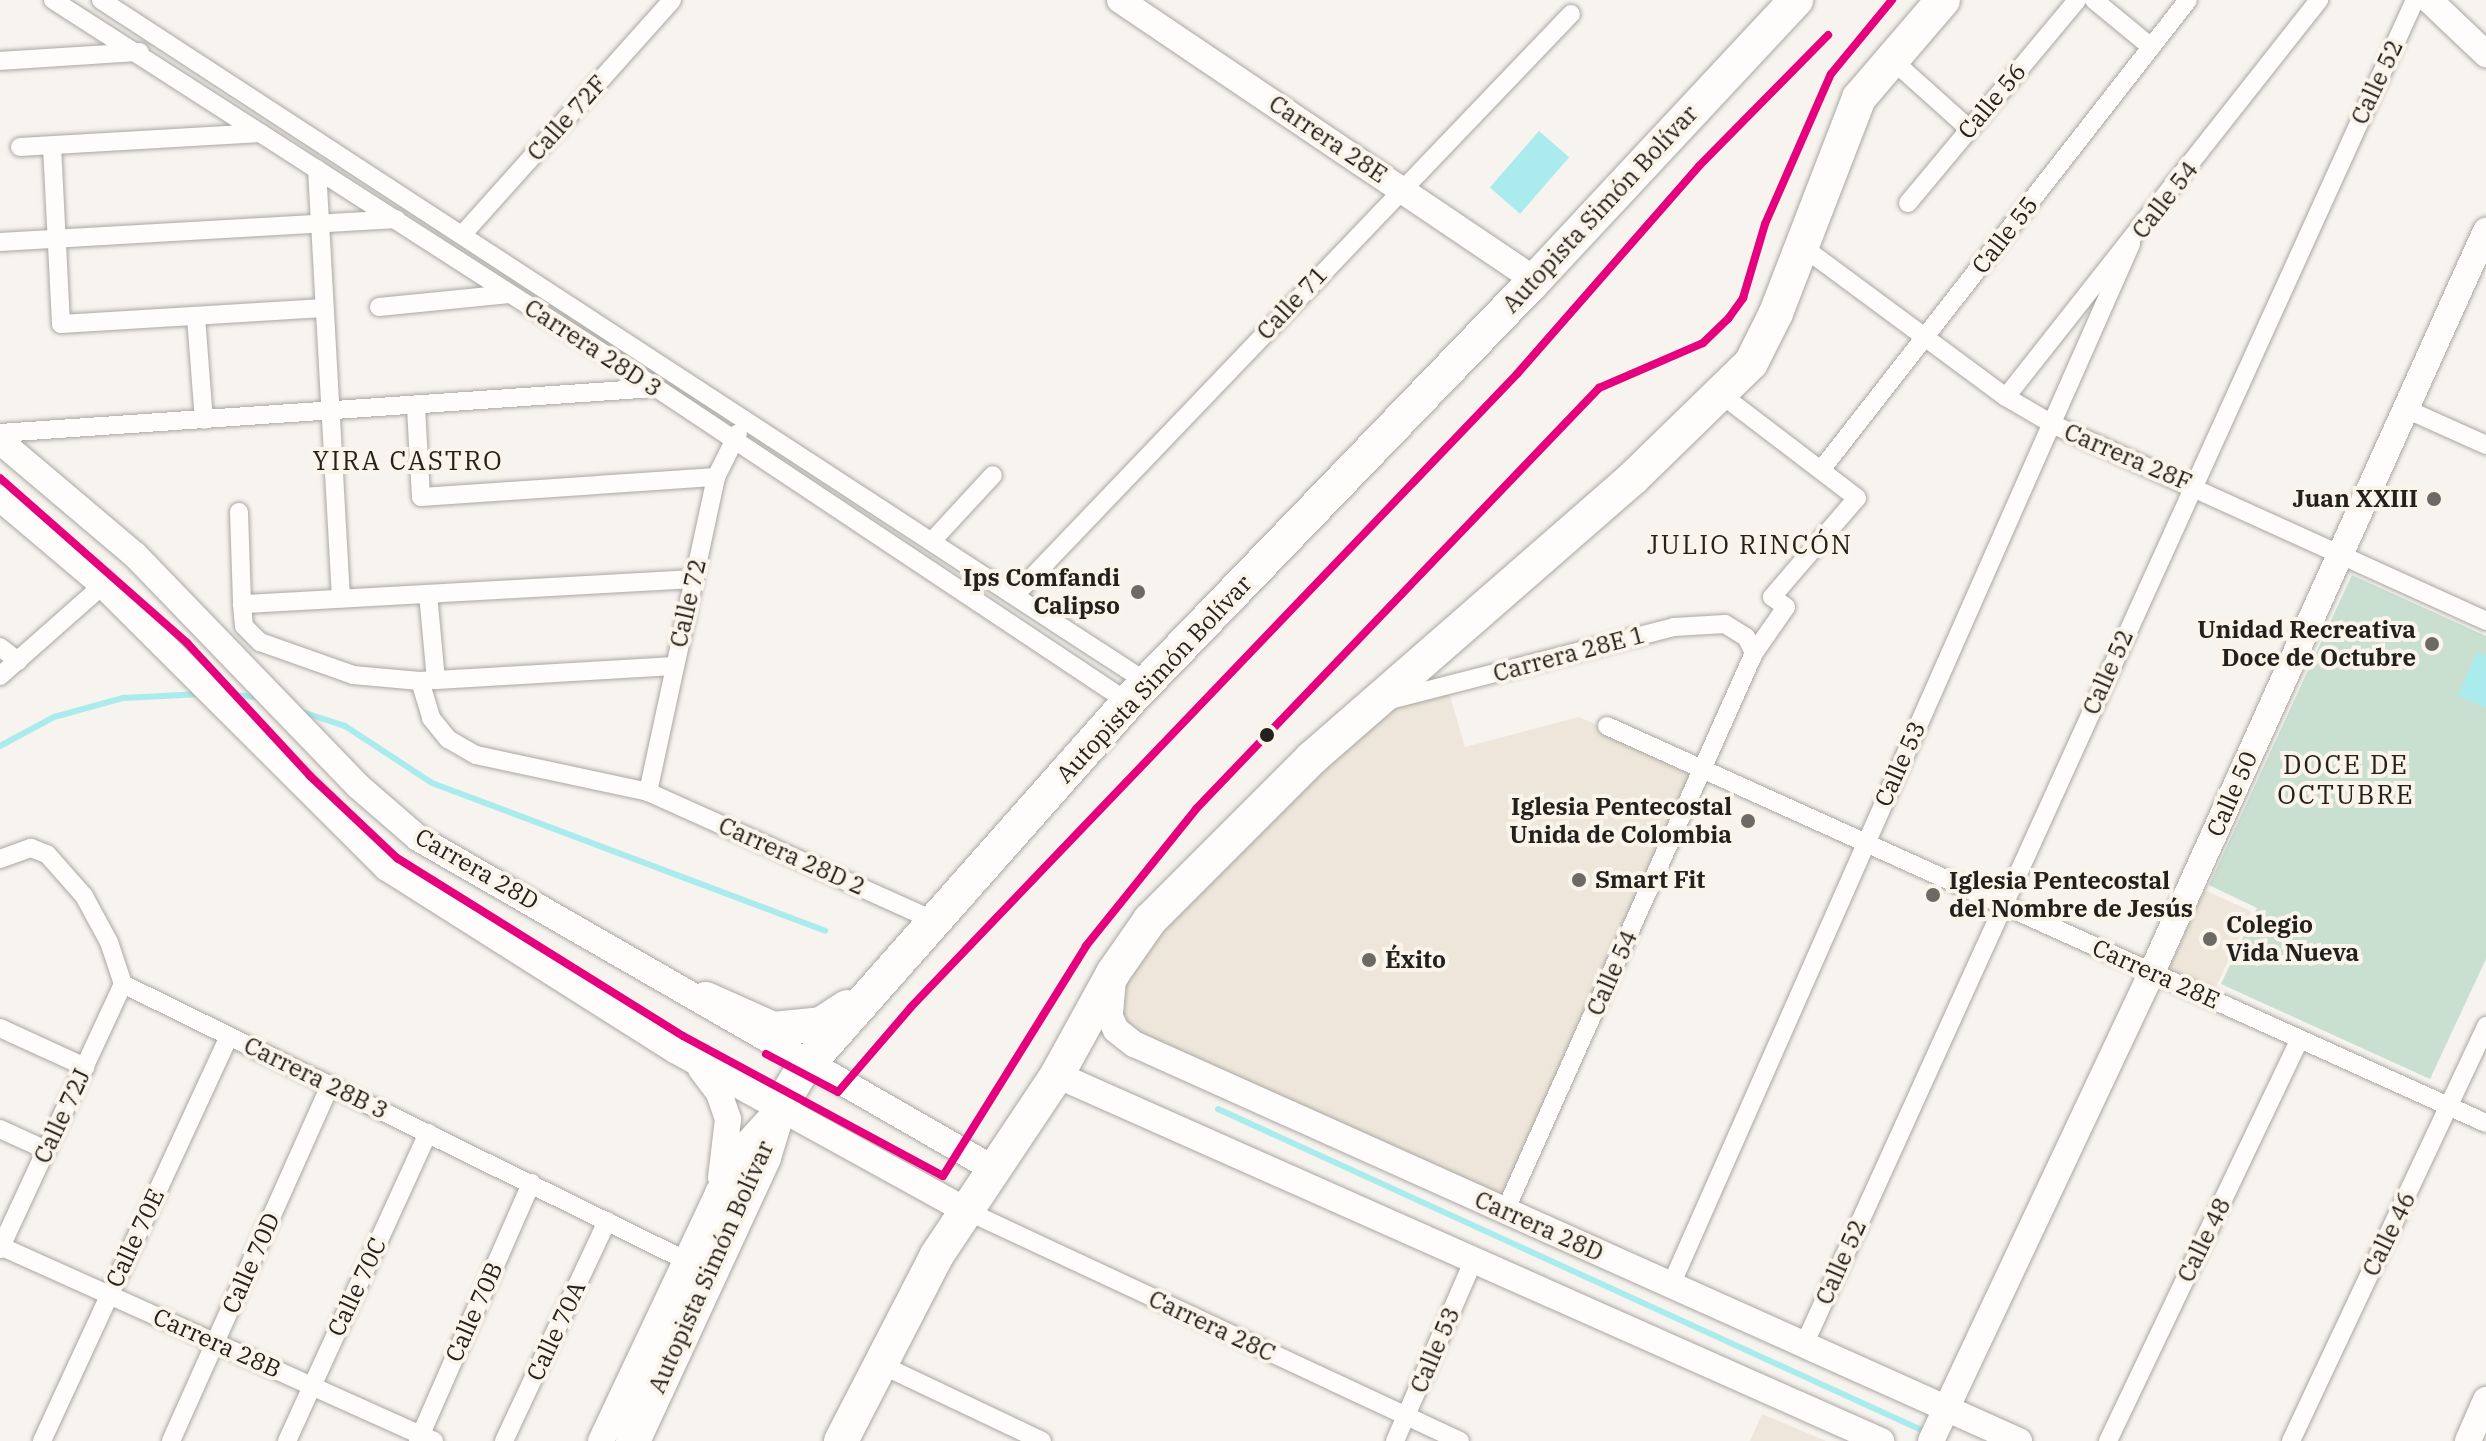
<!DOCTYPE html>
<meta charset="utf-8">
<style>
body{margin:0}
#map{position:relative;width:2486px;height:1441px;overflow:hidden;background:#f7f3ee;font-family:"IBM Plex Serif",serif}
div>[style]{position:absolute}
.built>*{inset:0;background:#eee6da;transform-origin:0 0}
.green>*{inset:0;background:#c9dfd0}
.water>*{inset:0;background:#aaebed;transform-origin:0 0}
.stream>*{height:6px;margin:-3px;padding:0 3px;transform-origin:3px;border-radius:3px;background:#aaebed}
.roads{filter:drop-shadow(0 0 2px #aaa7a3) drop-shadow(0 0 2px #aaa7a3)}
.street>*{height:18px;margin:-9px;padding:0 9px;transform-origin:9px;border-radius:9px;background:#fefdfc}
.secondary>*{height:26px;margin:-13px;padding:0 13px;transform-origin:13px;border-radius:13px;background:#fefdfc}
.highway>*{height:34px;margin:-17px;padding:0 17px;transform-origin:17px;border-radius:17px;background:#fefdfc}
.bus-1>*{height:8px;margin:-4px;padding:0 4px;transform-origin:4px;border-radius:4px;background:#e5007d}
.dots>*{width:22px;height:22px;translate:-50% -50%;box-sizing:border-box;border:4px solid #fbf4ea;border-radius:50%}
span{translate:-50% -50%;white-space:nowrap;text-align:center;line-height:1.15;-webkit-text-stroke:8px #fbf4ea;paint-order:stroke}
.street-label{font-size:24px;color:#23211d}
.poi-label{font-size:24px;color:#23211d;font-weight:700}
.right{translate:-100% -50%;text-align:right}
.left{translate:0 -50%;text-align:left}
.neighbourhood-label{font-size:26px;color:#23211d;letter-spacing:2px}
</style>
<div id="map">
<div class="built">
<i style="clip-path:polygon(1447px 686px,1465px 747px,1579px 717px,1702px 770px,1505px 1211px,1134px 1044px,1110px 1002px,1113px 973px,1371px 704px)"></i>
<i style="left:2205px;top:890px;width:51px;height:86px;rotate:25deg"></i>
<i style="clip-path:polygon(1762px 1414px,1826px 1441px,1750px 1441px)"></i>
</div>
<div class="green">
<i style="clip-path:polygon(2352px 575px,2486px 636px,2486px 959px,2430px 1079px,2221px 984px,2257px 908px,2209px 885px)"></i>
</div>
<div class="water">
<i style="left:1539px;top:131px;width:40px;height:75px;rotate:41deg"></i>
<i style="clip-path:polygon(2477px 652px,2486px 656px,2486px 708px,2458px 695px)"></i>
</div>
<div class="stream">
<i style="left:222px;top:694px;width:36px;rotate:5deg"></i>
<i style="left:299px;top:711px;width:48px;rotate:18.1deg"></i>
<i style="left:345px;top:726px;width:104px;rotate:33.2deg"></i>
<i style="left:432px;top:783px;width:420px;rotate:20.6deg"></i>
<i style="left:0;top:746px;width:61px;rotate:-28.2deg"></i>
<i style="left:54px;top:717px;width:72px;rotate:-15.4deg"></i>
<i style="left:123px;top:698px;width:79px;rotate:-2.9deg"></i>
<i style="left:1218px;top:1109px;width:780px;rotate:24.53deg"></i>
</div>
<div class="roads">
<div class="street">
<i style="left:53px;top:0;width:698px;rotate:32.71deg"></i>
<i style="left:640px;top:377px;width:586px;rotate:33.66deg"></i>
<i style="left:101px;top:0;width:1250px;rotate:33.12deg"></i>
<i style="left:2094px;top:0;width:74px;rotate:39.5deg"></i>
<i style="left:1889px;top:57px;width:106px;rotate:41.9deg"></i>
<i style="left:0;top:61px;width:140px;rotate:-3.7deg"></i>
<i style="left:52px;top:146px;width:178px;rotate:87.1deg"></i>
<i style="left:61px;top:324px;width:263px;rotate:-3.5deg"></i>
<i style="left:20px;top:147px;width:241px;rotate:-3.3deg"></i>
<i style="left:317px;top:169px;width:429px;rotate:86.8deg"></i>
<i style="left:1908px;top:203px;width:264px;rotate:-50.2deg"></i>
<i style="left:462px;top:235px;width:315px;rotate:-48.2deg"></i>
<i style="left:0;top:242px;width:397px;rotate:-3.3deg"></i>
<i style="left:1799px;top:244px;width:257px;rotate:36.5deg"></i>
<i style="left:2006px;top:397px;width:53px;rotate:30.4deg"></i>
<i style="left:2052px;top:424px;width:477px;rotate:24.4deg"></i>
<i style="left:379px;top:307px;width:131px;rotate:-5.7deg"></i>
<i style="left:196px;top:317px;width:103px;rotate:85.6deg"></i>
<i style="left:2006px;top:397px;width:506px;rotate:-51.75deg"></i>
<i style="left:416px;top:408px;width:89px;rotate:86.8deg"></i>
<i style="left:421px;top:497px;width:296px;rotate:-3.9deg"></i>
<i style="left:2406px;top:409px;width:88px;rotate:24.2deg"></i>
<i style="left:0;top:433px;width:657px;rotate:-3.93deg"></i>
<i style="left:1821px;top:470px;width:596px;rotate:-52.02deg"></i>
<i style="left:239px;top:512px;width:92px;rotate:88.1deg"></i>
<i style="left:933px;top:540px;width:88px;rotate:-47.3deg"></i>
<i style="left:694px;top:579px;width:453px;rotate:176.8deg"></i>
<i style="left:242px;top:604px;width:22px;rotate:85deg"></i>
<i style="left:244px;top:626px;width:23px;rotate:45deg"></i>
<i style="left:260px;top:642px;width:99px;rotate:19.5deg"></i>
<i style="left:353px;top:675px;width:67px;rotate:5.1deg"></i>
<i style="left:420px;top:681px;width:39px;rotate:73deg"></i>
<i style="left:431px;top:718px;width:27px;rotate:51deg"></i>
<i style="left:448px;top:739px;width:32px;rotate:30deg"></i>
<i style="left:476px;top:755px;width:176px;rotate:12.1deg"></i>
<i style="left:648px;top:792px;width:315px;rotate:24.2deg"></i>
<i style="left:428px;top:594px;width:86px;rotate:84.7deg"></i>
<i style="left:1015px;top:595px;width:804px;rotate:-46.26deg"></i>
<i style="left:0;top:647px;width:23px;rotate:38deg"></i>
<i style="left:0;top:676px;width:137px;rotate:-41.5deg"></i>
<i style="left:420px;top:681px;width:254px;rotate:-3.4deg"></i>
<i style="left:1386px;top:701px;width:297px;rotate:-14.4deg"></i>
<i style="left:1674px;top:627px;width:51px;rotate:-3.4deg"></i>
<i style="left:1725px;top:624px;width:25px;rotate:32deg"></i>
<i style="left:1746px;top:637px;width:18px;rotate:63deg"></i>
<i style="left:1607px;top:726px;width:964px;rotate:24.31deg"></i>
<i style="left:648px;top:792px;width:322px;rotate:-77.8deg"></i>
<i style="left:716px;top:477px;width:49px;rotate:-63.4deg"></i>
<i style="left:0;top:859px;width:33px;rotate:-20deg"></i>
<i style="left:31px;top:848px;width:17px;rotate:21deg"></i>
<i style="left:47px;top:854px;width:56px;rotate:48.6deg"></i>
<i style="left:84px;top:896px;width:52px;rotate:61.5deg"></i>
<i style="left:109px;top:942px;width:44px;rotate:71.6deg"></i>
<i style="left:123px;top:984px;width:626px;rotate:26.16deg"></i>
<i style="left:0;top:1028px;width:94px;rotate:24.6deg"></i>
<i style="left:0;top:1129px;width:51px;rotate:24.5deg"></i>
<i style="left:965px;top:1210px;width:546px;rotate:25.02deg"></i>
<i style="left:1505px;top:1211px;width:611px;rotate:-65.95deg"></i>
<i style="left:1754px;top:653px;width:56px;rotate:-55.2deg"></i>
<i style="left:1786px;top:607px;width:17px;rotate:-144deg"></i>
<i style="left:1772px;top:597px;width:130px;rotate:-49.4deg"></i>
<i style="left:1857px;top:498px;width:168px;rotate:-142.7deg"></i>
<i style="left:0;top:1246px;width:476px;rotate:24.2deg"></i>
<i style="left:0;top:1249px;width:292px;rotate:-65.1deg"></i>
<i style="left:1671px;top:1285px;width:1138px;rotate:-66.16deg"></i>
<i style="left:1804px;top:1345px;width:1477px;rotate:-65.57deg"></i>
<i style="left:882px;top:1365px;width:177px;rotate:25.4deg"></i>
<i style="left:42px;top:1441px;width:446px;rotate:-65.2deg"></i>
<i style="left:171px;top:1441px;width:390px;rotate:-65.9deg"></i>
<i style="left:287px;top:1441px;width:339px;rotate:-65.4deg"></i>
<i style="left:418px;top:1441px;width:282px;rotate:-66.3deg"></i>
<i style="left:504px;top:1441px;width:243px;rotate:-64.9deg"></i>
<i style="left:1395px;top:1441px;width:198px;rotate:-66.5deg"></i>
<i style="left:2108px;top:1441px;width:445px;rotate:-64.5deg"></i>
<i style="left:2291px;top:1441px;width:459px;rotate:-64.8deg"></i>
</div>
<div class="secondary">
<i style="left:1120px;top:0;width:501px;rotate:34.01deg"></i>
<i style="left:2429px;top:0;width:79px;rotate:43.5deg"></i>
<i style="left:0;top:441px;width:177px;rotate:40.2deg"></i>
<i style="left:135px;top:555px;width:321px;rotate:46deg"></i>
<i style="left:358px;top:786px;width:79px;rotate:40.9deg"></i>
<i style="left:418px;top:838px;width:662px;rotate:29.9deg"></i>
<i style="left:0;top:498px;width:135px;rotate:40.2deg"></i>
<i style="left:103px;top:585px;width:401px;rotate:44.9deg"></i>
<i style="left:387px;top:868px;width:341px;rotate:32.3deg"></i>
<i style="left:675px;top:1050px;width:331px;rotate:28.9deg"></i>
<i style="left:1113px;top:979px;width:38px;rotate:95deg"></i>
<i style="left:1110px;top:1017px;width:14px;rotate:65deg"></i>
<i style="left:1116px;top:1030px;width:23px;rotate:38deg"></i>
<i style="left:1134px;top:1044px;width:970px;rotate:24.16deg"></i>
<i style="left:701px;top:1069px;width:30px;rotate:53deg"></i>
<i style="left:719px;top:1093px;width:28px;rotate:71deg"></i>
<i style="left:728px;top:1119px;width:59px;rotate:96.8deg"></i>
<i style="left:1057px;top:1075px;width:902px;rotate:23.95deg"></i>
<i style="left:601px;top:1441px;width:274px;rotate:-64.7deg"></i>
<i style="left:718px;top:1193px;width:53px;rotate:-60.5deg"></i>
<i style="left:744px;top:1147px;width:45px;rotate:-47.7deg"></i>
<i style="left:1931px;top:1441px;width:518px;rotate:-64.77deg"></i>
<i style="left:2152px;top:972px;width:813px;rotate:-65.74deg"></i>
<i style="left:2468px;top:1441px;width:45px;rotate:-66.3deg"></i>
</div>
<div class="highway">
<i style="left:706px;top:999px;width:73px;rotate:24.1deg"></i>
<i style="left:773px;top:1029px;width:48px;rotate:-5.9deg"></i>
<i style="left:821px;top:1024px;width:31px;rotate:-33deg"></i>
<i style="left:633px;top:1441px;width:313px;rotate:-65.2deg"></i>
<i style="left:764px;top:1157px;width:51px;rotate:-73deg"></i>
<i style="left:779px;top:1108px;width:42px;rotate:-58.6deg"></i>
<i style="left:801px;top:1072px;width:494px;rotate:-48.5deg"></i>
<i style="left:1128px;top:702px;width:586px;rotate:-46.04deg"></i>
<i style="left:1535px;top:280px;width:383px;rotate:-47deg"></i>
<i style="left:841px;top:1441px;width:209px;rotate:-62.7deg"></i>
<i style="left:937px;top:1255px;width:216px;rotate:-56.3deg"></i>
<i style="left:1057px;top:1075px;width:116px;rotate:-61.2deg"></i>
<i style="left:1113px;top:973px;width:65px;rotate:-55.1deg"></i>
<i style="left:1150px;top:920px;width:229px;rotate:-45deg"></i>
<i style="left:1312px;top:758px;width:425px;rotate:-41.1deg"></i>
<i style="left:1632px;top:479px;width:166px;rotate:-44.3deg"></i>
<i style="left:1751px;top:363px;width:56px;rotate:-63.4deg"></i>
<i style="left:1776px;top:313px;width:230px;rotate:-68.9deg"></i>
<i style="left:1859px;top:98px;width:129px;rotate:-49.4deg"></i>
</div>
</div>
<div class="bus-1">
<i style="left:0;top:478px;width:249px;rotate:41.4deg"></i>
<i style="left:187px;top:643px;width:181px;rotate:47.2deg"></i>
<i style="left:310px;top:776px;width:120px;rotate:43.3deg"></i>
<i style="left:397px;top:858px;width:337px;rotate:31.9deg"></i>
<i style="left:683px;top:1036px;width:295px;rotate:28.3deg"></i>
<i style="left:943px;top:1176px;width:271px;rotate:-58.1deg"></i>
<i style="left:1086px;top:946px;width:176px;rotate:-51.2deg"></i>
<i style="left:1196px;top:809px;width:583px;rotate:-46.25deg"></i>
<i style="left:1599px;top:388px;width:113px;rotate:-23.4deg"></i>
<i style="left:1703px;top:343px;width:35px;rotate:-44deg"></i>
<i style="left:1728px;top:319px;width:26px;rotate:-54deg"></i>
<i style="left:1743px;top:298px;width:77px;rotate:-73.4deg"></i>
<i style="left:1765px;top:224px;width:164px;rotate:-66.3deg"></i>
<i style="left:1831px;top:74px;width:96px;rotate:-50.5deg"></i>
<i style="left:766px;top:1054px;width:81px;rotate:27.8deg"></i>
<i style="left:838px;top:1092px;width:112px;rotate:-49.3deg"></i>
<i style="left:911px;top:1007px;width:876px;rotate:-46.25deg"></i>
<i style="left:1517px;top:374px;width:276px;rotate:-48.8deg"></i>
<i style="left:1699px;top:166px;width:184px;rotate:-45.4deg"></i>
</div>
<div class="dots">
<i style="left:2434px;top:499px;background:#6d6a66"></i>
<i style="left:1138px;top:592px;background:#6d6a66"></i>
<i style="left:2432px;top:644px;background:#6d6a66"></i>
<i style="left:1267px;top:735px;background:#23211d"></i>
<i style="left:1748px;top:821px;background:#6d6a66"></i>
<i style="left:1579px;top:880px;background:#6d6a66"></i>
<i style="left:1933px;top:895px;background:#6d6a66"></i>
<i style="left:2210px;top:939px;background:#6d6a66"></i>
<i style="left:1369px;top:960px;background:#6d6a66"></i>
</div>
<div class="street-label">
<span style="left:2377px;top:82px;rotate:-65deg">Calle 52</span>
<span style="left:1992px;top:101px;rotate:-50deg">Calle 56</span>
<span style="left:567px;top:118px;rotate:-48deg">Calle 72F</span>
<span style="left:1328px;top:139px;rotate:34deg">Carrera 28E</span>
<span style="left:2165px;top:200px;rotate:-52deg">Calle 54</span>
<span style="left:1600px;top:209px;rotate:-47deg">Autopista Simón Bolívar</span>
<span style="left:2005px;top:235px;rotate:-52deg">Calle 55</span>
<span style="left:1292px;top:303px;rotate:-47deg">Calle 71</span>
<span style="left:593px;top:348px;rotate:33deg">Carrera 28D 3</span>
<span style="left:2128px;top:457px;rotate:23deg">Carrera 28F</span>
<span style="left:688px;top:603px;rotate:-77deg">Calle 72</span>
<span style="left:1569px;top:654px;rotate:-15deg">Carrera 28E 1</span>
<span style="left:2108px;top:672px;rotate:-66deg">Calle 52</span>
<span style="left:1154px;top:679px;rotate:-47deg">Autopista Simón Bolívar</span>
<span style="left:1900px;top:764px;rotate:-66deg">Calle 53</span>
<span style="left:2232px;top:794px;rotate:-66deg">Calle 50</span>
<span style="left:792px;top:856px;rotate:24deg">Carrera 28D 2</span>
<span style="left:477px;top:869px;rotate:30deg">Carrera 28D</span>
<span style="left:1612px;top:973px;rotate:-66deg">Calle 54</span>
<span style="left:2156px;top:974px;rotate:24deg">Carrera 28E</span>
<span style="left:316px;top:1078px;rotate:26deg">Carrera 28B 3</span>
<span style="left:62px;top:1116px;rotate:-65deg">Calle 72J</span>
<span style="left:1539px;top:1226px;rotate:24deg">Carrera 28D</span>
<span style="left:2389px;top:1234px;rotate:-64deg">Calle 46</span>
<span style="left:135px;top:1238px;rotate:-65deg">Calle 70E</span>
<span style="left:2204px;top:1240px;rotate:-64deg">Calle 48</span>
<span style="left:1841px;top:1262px;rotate:-66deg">Calle 52</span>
<span style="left:251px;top:1263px;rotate:-66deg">Calle 70D</span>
<span style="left:711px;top:1267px;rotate:-66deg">Autopista Simón Bolívar</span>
<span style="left:357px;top:1287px;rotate:-65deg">Calle 70C</span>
<span style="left:474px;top:1312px;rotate:-66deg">Calle 70B</span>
<span style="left:1212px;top:1326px;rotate:25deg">Carrera 28C</span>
<span style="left:556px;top:1331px;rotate:-65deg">Calle 70A</span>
<span style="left:217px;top:1343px;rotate:24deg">Carrera 28B</span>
<span style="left:1435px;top:1350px;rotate:-67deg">Calle 53</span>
</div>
<div class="poi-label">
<span class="right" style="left:2418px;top:499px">Juan XXIII</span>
<span class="right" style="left:1120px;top:592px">Ips Comfandi<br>Calipso</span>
<span class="right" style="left:2416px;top:644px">Unidad Recreativa<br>Doce de Octubre</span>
<span class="right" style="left:1732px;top:821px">Iglesia Pentecostal<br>Unida de Colombia</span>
<span class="left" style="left:1595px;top:880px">Smart Fit</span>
<span class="left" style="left:1949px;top:895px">Iglesia Pentecostal<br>del Nombre de Jesús</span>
<span class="left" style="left:2226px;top:939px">Colegio<br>Vida Nueva</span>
<span class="left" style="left:1385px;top:960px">Éxito</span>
</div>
<div class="neighbourhood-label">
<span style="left:408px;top:461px">YIRA CASTRO</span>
<span style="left:1750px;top:545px">JULIO RINCÓN</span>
<span style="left:2346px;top:780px">DOCE DE<br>OCTUBRE</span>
</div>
</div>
